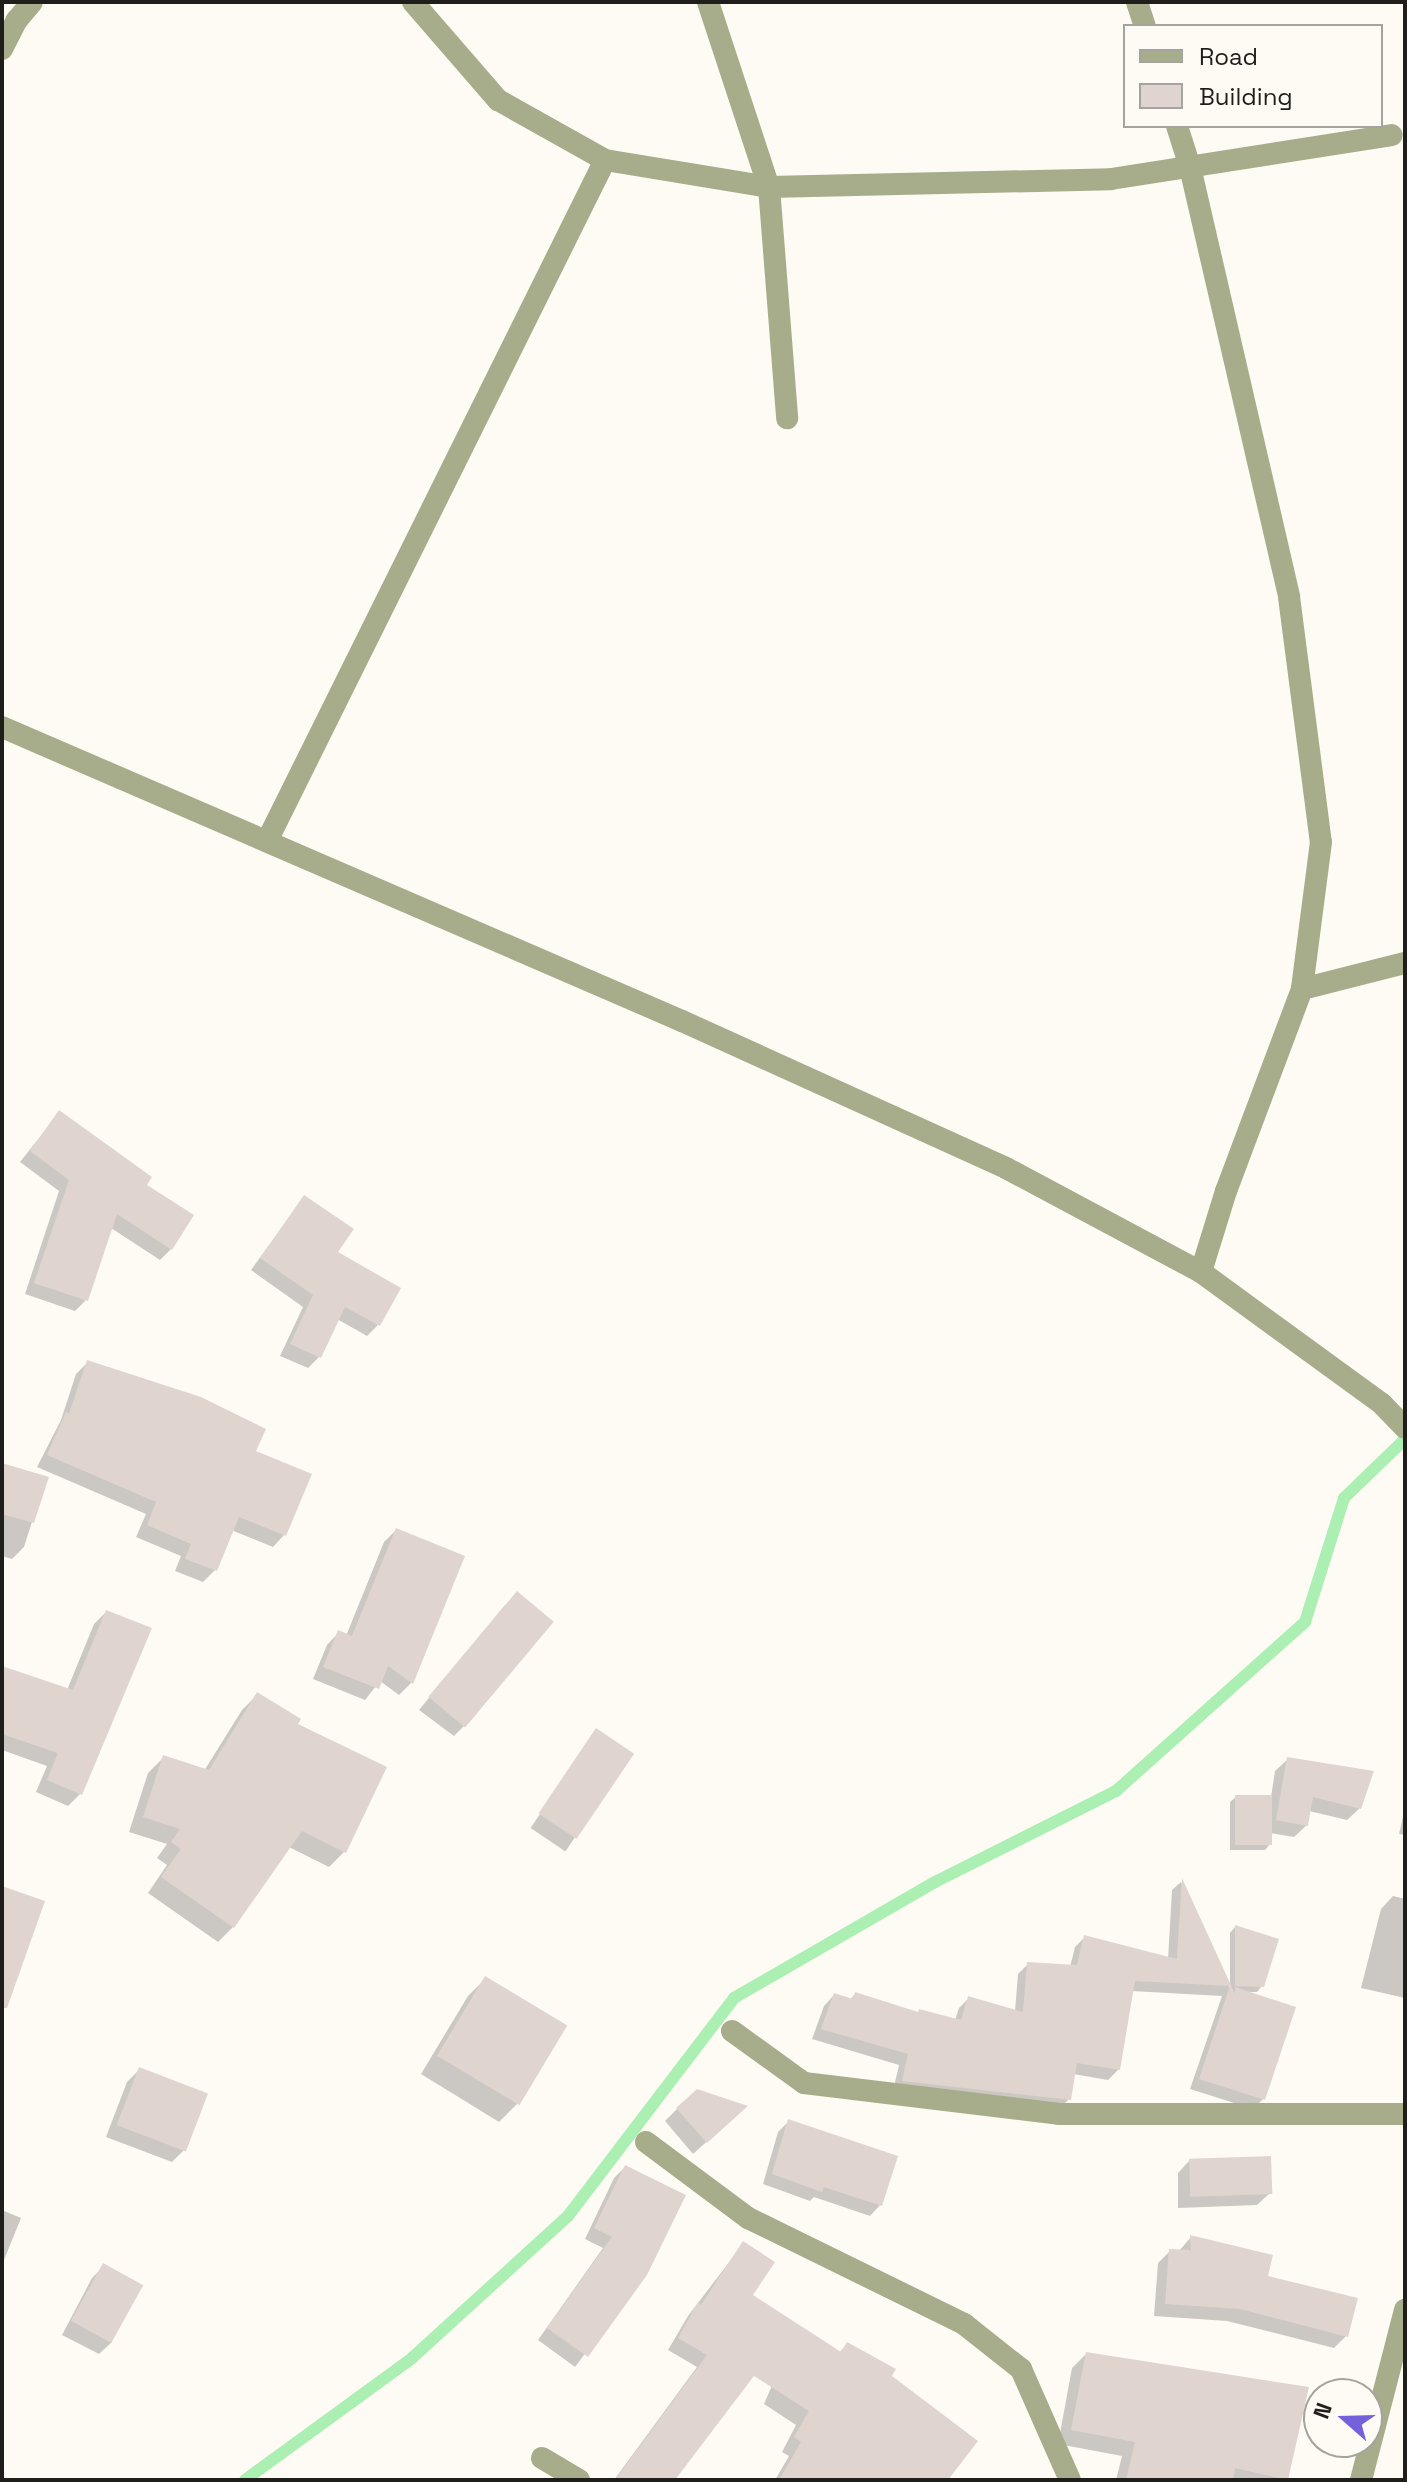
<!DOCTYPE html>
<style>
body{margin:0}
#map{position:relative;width:1407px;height:2482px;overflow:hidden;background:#fefbf5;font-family:"Space Grotesk",sans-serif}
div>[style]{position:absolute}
.shadow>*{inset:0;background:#0003;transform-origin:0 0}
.stream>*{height:12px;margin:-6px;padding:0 6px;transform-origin:6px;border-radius:6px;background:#abefb3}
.building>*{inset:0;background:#e0d5ce;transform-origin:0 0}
.minor>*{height:22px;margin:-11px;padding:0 11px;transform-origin:11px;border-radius:11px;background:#a7ad8b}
.tertiary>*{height:22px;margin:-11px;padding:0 11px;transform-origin:11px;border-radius:11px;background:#a7ad8b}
span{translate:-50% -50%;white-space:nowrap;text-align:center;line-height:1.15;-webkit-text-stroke:6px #fefbf5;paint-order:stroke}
.frame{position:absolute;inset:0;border:4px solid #201e1b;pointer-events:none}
.legend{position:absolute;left:1123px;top:24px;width:260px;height:104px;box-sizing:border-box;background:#fefbf5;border:2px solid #a5a39e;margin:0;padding:10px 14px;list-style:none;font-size:24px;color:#201e1b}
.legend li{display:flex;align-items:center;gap:16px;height:40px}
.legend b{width:40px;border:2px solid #a5a39e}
.north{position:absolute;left:1303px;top:2378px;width:80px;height:80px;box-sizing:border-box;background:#fefbf5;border:2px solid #a5a39e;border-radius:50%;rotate:290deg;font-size:22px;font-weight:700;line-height:32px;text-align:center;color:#201e1b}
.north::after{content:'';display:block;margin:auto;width:28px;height:36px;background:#7661dc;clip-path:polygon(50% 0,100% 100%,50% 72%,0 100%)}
</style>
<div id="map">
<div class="shadow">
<i style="clip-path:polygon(59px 1113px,144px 1186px,171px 1249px,160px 1260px,111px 1228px,86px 1300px,75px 1311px,25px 1294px,59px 1191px,20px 1162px)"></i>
<i style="clip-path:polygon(304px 1197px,378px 1325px,367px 1336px,337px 1319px,319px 1357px,308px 1368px,280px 1356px,303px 1307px,251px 1270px)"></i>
<i style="clip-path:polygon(88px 1362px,253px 1452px,284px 1535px,273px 1547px,231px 1530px,215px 1570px,203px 1582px,175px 1571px,181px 1556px,136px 1537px,146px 1514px,37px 1467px,61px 1420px,76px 1374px)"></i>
<i style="clip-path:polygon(2px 1465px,46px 1478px,24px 1547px,12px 1559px,2px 1556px)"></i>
<i style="clip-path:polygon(396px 1530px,462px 1557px,411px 1683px,399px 1695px,380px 1681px,365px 1700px,313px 1679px,327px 1645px,339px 1632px,346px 1636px,384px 1542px)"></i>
<i style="clip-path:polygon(505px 1605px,466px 1724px,454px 1736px,419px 1710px)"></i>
<i style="clip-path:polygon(106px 1612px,80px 1794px,68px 1806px,36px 1792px,47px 1766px,2px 1750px,2px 1668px,67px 1690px,94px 1624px)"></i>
<i style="clip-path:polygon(257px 1695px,295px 1725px,344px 1852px,329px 1867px,289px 1847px,233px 1927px,218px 1942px,148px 1893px,167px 1865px,157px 1858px,167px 1844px,129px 1832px,148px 1773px,163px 1758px,204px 1771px,242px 1710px)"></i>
<i style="left:596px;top:1731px;width:42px;height:117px;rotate:34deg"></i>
<i style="clip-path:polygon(1288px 1759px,1360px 1808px,1347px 1820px,1309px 1811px,1307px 1825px,1294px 1837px,1270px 1833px,1270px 1844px,1265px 1850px,1230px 1850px,1230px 1802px,1236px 1797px,1271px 1797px,1275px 1771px)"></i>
<i style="clip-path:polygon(1405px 1808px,1405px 1835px,1399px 1834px)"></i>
<i style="clip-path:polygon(1181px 1882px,1230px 1988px,1230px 1933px,1235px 1927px,1262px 1986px,1257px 1992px,1246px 1992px,1263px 2099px,1253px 2109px,1190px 2089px,1222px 1996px,1131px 1991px,1118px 2070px,1108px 2080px,1073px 2074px,1069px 2099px,1059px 2109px,893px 2091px,899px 2065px,812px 2039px,824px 2006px,834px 1995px,850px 2000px,855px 1994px,917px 2014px,955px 2020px,959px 2008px,969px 1998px,1015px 2011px,1018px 1974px,1028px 1964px,1070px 1967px,1075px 1947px,1085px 1937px,1168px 1959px,1172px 1890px)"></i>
<i style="clip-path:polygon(1393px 1896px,1405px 1899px,1405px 1998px,1361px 1988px,1381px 1909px)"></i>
<i style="clip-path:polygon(486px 1978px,517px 2104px,499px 2122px,421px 2074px,468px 1996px)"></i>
<i style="clip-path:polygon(139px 2070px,185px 2149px,172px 2162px,106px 2137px,127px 2082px)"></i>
<i style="clip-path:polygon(677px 2109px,733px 2118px,693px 2154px,665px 2121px)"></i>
<i style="clip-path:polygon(788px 2122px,880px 2205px,870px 2216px,814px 2197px,810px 2201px,763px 2184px,778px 2132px)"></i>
<i style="clip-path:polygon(1190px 2160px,1270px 2193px,1257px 2205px,1178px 2208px,1178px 2173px)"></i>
<i style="clip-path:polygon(625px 2167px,645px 2274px,575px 2367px,538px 2340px,603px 2248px,585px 2239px,614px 2178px)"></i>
<i style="clip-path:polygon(2px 2210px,21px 2218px,2px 2265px)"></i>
<i style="clip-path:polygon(1191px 2237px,1265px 2277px,1346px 2336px,1334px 2348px,1227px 2321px,1154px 2316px,1158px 2263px,1170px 2251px,1179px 2251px)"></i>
<i style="clip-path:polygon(743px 2244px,750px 2296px,673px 2480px,614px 2480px,697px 2367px,668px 2350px,688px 2316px)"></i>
<i style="clip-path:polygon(104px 2266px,112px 2342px,99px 2354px,62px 2335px,92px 2278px)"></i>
<i style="clip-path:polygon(790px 2344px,839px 2353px,847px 2344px,890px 2376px,946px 2480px,775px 2480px,789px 2456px,782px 2452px,796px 2425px,764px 2404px)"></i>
<i style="clip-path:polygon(1086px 2354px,1307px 2389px,1286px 2480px,1116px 2480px,1122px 2456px,1058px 2444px,1072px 2368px)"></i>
</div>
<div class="stream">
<i style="left:245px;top:2480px;width:207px;rotate:-36.1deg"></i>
<i style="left:412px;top:2358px;width:211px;rotate:-42.3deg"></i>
<i style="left:568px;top:2216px;width:274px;rotate:-52.7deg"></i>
<i style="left:734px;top:1998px;width:234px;rotate:-30deg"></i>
<i style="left:937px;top:1881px;width:200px;rotate:-26.7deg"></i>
<i style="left:1116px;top:1791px;width:254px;rotate:-41.8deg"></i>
<i style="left:1305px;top:1622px;width:130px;rotate:-72.5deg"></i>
<i style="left:1344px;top:1498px;width:85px;rotate:-44deg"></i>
</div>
<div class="building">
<i style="clip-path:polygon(59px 1110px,152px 1177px,147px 1185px,194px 1215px,172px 1250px,117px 1214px,88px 1301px,34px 1283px,69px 1180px,30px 1151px)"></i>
<i style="clip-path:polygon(304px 1195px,354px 1229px,338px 1252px,401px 1288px,380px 1326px,345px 1307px,321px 1358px,290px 1344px,313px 1295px,260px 1258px)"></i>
<i style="clip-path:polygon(87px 1360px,201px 1397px,266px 1429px,256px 1451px,312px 1474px,286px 1536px,239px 1517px,217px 1571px,185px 1559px,191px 1544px,147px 1525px,156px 1502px,47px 1455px,66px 1412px,69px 1414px)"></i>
<i style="clip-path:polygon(2px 1463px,49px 1477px,34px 1523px,2px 1514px)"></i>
<i style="clip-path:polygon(396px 1528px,465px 1556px,413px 1684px,388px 1666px,379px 1689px,323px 1667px,338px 1630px,352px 1636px)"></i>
<i style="left:517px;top:1591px;width:48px;height:138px;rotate:40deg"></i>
<i style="clip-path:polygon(106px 1610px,152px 1628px,82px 1795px,47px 1780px,58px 1753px,2px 1734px,2px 1666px,73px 1690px)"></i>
<i style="clip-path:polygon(257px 1692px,301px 1719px,298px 1724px,387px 1767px,346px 1853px,302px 1831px,234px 1928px,161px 1877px,181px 1849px,171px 1842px,180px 1829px,143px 1817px,163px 1755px,209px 1770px)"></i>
<i style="left:596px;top:1728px;width:46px;height:103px;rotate:34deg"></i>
<i style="clip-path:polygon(1287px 1757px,1374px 1771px,1361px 1809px,1313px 1797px,1308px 1826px,1276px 1820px)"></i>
<i style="left:1235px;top:1795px;width:37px;height:50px"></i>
<i style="clip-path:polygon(1182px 1878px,1235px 1994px,1235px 1987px,1296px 2007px,1265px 2100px,1199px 2079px,1230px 1986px,1135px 1981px,1120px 2070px,1077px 2063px,1071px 2100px,902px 2081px,908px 2054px,821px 2029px,834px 1993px,853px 1999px,855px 1992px,918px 2012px,919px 2009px,961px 2020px,968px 1996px,1023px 2012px,1027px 1962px,1077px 1965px,1084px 1935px,1177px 1959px)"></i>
<i style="clip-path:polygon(2px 1886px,45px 1901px,7px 2008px,2px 2008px)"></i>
<i style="clip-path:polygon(1235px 1925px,1279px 1939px,1264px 1987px,1235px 1986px)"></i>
<i style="left:485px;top:1976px;width:96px;height:93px;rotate:31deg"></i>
<i style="left:139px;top:2067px;width:74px;height:62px;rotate:21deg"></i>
<i style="clip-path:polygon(697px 2089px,748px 2106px,707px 2143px,676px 2108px)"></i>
<i style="clip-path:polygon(788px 2119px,898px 2156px,882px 2206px,824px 2187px,822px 2192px,772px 2174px)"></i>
<i style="left:1271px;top:2156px;width:38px;height:82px;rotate:88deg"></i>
<i style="clip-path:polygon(625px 2165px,686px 2195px,647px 2275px,588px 2357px,547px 2328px,612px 2237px,594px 2228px)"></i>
<i style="clip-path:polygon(1190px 2235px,1273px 2255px,1268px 2276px,1358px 2298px,1348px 2337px,1240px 2309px,1165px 2304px,1169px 2249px,1191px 2250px)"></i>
<i style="clip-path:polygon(743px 2241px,775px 2262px,753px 2295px,841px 2352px,847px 2342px,896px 2369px,892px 2376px,978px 2441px,948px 2480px,779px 2480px,801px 2442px,794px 2437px,809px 2411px,754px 2376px,675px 2480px,615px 2480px,707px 2355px,678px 2338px,698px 2302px,701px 2305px)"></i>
<i style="left:103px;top:2263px;width:46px;height:66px;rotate:29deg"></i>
<i style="clip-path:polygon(1086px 2352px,1309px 2387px,1288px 2480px,1235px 2468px,1233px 2480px,1126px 2480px,1135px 2442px,1071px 2430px)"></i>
</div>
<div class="minor">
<i style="left:413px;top:2px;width:130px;rotate:49.1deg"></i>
<i style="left:498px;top:100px;width:123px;rotate:29.3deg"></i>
<i style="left:605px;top:160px;width:166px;rotate:9.3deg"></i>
<i style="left:769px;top:187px;width:342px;rotate:-1.3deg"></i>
<i style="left:1111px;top:179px;width:284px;rotate:-8.9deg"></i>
<i style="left:708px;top:2px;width:195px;rotate:71.8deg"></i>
<i style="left:769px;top:187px;width:232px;rotate:85.5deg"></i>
<i style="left:1137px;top:2px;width:25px;rotate:72deg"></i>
<i style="left:2px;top:49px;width:33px;rotate:-63deg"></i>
<i style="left:17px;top:20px;width:23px;rotate:-50deg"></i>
<i style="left:1177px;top:126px;width:43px;rotate:72.4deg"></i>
<i style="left:1190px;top:167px;width:441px;rotate:77deg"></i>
<i style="left:1289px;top:597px;width:247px;rotate:82.6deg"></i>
<i style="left:1321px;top:842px;width:148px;rotate:97.4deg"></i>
<i style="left:1302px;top:989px;width:216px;rotate:110.6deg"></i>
<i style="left:1226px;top:1191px;width:85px;rotate:107.2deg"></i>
<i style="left:267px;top:841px;width:760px;rotate:-63.6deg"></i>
<i style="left:1302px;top:989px;width:106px;rotate:-14.2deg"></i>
<i style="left:732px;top:2031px;width:89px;rotate:35.8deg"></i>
<i style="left:804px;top:2083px;width:257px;rotate:6.9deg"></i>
<i style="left:1059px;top:2114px;width:346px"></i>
<i style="left:646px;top:2142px;width:127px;rotate:36.7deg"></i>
<i style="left:748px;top:2218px;width:241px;rotate:26.1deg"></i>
<i style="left:964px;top:2324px;width:73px;rotate:38.3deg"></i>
<i style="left:1021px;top:2369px;width:121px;rotate:66.2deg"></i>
<i style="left:542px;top:2458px;width:43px;rotate:30.7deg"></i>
<i style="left:1361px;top:2480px;width:176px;rotate:-75.5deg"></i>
</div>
<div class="tertiary">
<i style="left:2px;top:727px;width:741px;rotate:23.38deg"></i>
<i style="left:682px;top:1021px;width:356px;rotate:24.4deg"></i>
<i style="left:1006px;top:1168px;width:221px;rotate:28.1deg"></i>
<i style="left:1201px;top:1272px;width:224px;rotate:36.1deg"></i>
<i style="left:1382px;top:1404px;width:33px;rotate:46deg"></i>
</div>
<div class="frame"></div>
<ul class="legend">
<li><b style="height:10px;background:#a7ad8b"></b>Road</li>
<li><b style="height:22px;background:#e0d5ce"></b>Building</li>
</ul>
<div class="north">N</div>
</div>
